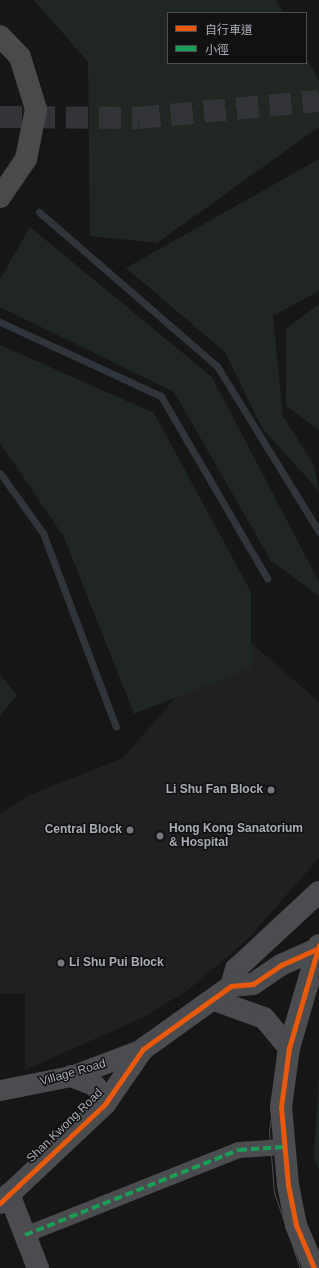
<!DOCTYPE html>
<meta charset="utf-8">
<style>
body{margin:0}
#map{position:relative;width:319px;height:1268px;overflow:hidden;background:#161617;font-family:Helvetica,"Noto Sans TC",sans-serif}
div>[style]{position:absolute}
.built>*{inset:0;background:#202022}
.green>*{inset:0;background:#202621}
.stream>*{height:7px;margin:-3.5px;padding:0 3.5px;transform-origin:3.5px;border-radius:3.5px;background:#2f353a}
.trunk-tunnel>*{height:22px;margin-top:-11px;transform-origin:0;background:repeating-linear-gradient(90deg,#333437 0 22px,transparent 0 33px)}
.pedestrian>*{height:16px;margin:-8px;padding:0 8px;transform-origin:8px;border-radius:8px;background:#4b4c4f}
.minor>*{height:21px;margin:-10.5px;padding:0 10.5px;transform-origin:10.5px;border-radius:10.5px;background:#4b4c4f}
.tertiary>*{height:22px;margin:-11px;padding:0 11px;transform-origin:11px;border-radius:11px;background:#4b4c4f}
.secondary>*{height:22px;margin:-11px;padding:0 11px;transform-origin:11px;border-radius:11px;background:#4a4a4d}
.tram>*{height:1px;margin:-0.5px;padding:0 0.5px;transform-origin:0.5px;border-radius:0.5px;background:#4c4d4f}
.quiet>*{height:4px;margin-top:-2px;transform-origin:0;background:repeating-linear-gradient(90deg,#1a9f57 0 8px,transparent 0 12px)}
.cycleway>*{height:5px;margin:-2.5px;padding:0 2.5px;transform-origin:2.5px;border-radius:2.5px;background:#e8590c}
.dots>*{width:11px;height:11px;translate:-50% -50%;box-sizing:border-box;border:2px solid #111112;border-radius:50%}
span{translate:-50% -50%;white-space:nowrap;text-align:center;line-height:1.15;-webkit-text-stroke:3px #111112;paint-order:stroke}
.poi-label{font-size:12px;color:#a9adb6;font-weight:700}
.right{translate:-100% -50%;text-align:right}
.left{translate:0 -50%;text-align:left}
.street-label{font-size:12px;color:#a9adb6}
.legend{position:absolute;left:167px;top:12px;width:140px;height:52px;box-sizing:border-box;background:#111112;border:1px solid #4e4f54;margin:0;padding:5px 7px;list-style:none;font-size:12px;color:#a9adb6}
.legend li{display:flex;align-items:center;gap:8px;height:20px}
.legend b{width:20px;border:1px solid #4e4f54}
</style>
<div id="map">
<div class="built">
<i style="clip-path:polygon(235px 629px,319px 702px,319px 858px,246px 941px,188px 990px,144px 1017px,25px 1070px,25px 994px,0 994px,0 814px,27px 796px,123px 758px)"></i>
</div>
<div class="green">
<i style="clip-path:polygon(34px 0,276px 0,283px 13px,168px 13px,168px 63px,306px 63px,306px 57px,319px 81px,319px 127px,157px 243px,90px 236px,88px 62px)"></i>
<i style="clip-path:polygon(319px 159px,319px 291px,273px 316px,283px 416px,314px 465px,319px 491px,262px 428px,225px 352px,126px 268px)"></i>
<i style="clip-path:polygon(30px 227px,212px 377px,319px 582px,319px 596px,271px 561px,174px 392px,0 307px,0 279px)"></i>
<i style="clip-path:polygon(319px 304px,319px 430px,286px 406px,286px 329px)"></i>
<i style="clip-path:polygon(0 345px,154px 413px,251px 592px,251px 668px,134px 714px,64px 537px,0 443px)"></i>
<i style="clip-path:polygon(0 675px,17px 695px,0 716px)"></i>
<i style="clip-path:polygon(319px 1074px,319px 1171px,314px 1155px)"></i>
</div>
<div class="stream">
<i style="left:39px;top:212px;width:235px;rotate:40.9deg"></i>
<i style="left:217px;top:366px;width:195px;rotate:58.4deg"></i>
<i style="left:0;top:322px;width:177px;rotate:24.7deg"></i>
<i style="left:161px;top:396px;width:211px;rotate:59.8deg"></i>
<i style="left:0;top:473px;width:74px;rotate:54.4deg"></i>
<i style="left:43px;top:533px;width:207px;rotate:69.4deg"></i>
</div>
<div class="trunk-tunnel">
<i style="left:0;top:117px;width:138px;rotate:0.4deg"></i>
<i style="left:138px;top:118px;width:182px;rotate:-5.4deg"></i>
</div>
<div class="pedestrian">
<i style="left:25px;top:1235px;width:230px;rotate:-21.7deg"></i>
<i style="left:239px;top:1150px;width:45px;rotate:-3.8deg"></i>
</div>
<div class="minor">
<i style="left:0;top:1090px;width:72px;rotate:-11.2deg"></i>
<i style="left:71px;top:1076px;width:77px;rotate:-20.6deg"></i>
</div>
<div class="tertiary">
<i style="left:231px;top:986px;width:18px;rotate:-74deg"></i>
<i style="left:236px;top:969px;width:113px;rotate:-42.9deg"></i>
<i style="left:214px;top:1000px;width:53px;rotate:19.8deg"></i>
<i style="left:264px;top:1018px;width:39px;rotate:50deg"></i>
<i style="left:71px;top:1076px;width:25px;rotate:21deg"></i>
<i style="left:94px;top:1085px;width:13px;rotate:48deg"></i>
<i style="left:103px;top:1095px;width:9px;rotate:77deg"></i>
<i style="left:9px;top:1194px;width:79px;rotate:68.6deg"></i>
<i style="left:0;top:1203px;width:144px;rotate:-43.3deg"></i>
<i style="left:105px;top:1104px;width:67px;rotate:-55.4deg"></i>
<i style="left:143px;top:1049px;width:108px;rotate:-35.6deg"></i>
<i style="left:231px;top:986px;width:22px;rotate:-5deg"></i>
<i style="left:253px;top:984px;width:34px;rotate:-34deg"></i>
<i style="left:281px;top:965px;width:42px;rotate:-24.1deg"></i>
<i style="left:314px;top:1268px;width:47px;rotate:-112.7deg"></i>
<i style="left:296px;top:1225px;width:41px;rotate:-101.3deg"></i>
<i style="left:288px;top:1185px;width:78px;rotate:-95.1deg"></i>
<i style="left:281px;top:1107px;width:60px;rotate:-82.3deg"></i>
<i style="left:289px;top:1048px;width:107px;rotate:-73.8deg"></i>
</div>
<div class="secondary">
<i style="left:0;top:36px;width:29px;rotate:46deg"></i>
<i style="left:20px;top:57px;width:54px;rotate:72.9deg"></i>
<i style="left:36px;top:109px;width:51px;rotate:101.3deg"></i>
<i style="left:26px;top:159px;width:46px;rotate:124.4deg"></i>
</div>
<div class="tram">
<i style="left:300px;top:1268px;width:80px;rotate:-108.9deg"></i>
<i style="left:274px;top:1192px;width:62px;rotate:-94.6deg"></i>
<i style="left:269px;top:1130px;width:92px;rotate:-80.6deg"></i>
<i style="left:284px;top:1039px;width:45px;rotate:-73.2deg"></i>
<i style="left:297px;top:996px;width:54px;rotate:-65.8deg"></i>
</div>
<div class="quiet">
<i style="left:25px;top:1235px;width:230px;rotate:-21.7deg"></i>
<i style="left:239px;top:1150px;width:45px;rotate:-3.8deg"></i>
</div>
<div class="cycleway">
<i style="left:0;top:1203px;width:144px;rotate:-43.3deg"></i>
<i style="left:105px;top:1104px;width:67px;rotate:-55.4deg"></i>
<i style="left:143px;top:1049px;width:108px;rotate:-35.6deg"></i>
<i style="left:231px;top:986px;width:22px;rotate:-5deg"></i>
<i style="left:253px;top:984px;width:34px;rotate:-34deg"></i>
<i style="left:281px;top:965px;width:42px;rotate:-24.1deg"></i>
<i style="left:314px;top:1268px;width:47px;rotate:-112.7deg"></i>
<i style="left:296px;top:1225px;width:41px;rotate:-101.3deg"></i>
<i style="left:288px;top:1185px;width:78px;rotate:-95.1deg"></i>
<i style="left:281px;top:1107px;width:60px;rotate:-82.3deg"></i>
<i style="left:289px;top:1048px;width:107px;rotate:-73.8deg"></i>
</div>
<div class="dots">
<i style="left:271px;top:790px;background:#76787e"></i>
<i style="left:130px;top:830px;background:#76787e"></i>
<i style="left:160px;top:836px;background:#76787e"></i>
<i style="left:61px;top:963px;background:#76787e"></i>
</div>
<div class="poi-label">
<span class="right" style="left:263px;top:790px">Li Shu Fan Block</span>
<span class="left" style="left:169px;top:836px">Hong Kong Sanatorium<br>&amp; Hospital</span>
<span class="right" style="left:122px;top:830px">Central Block</span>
<span class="left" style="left:69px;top:963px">Li Shu Pui Block</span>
</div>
<div class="street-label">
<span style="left:73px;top:1073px;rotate:-16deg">Village Road</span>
<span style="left:65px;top:1126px;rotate:-44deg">Shan Kwong Road</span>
</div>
<ul class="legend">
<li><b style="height:5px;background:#e8590c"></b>自行車道</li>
<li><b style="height:5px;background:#1a9f57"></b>小徑</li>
</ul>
</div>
